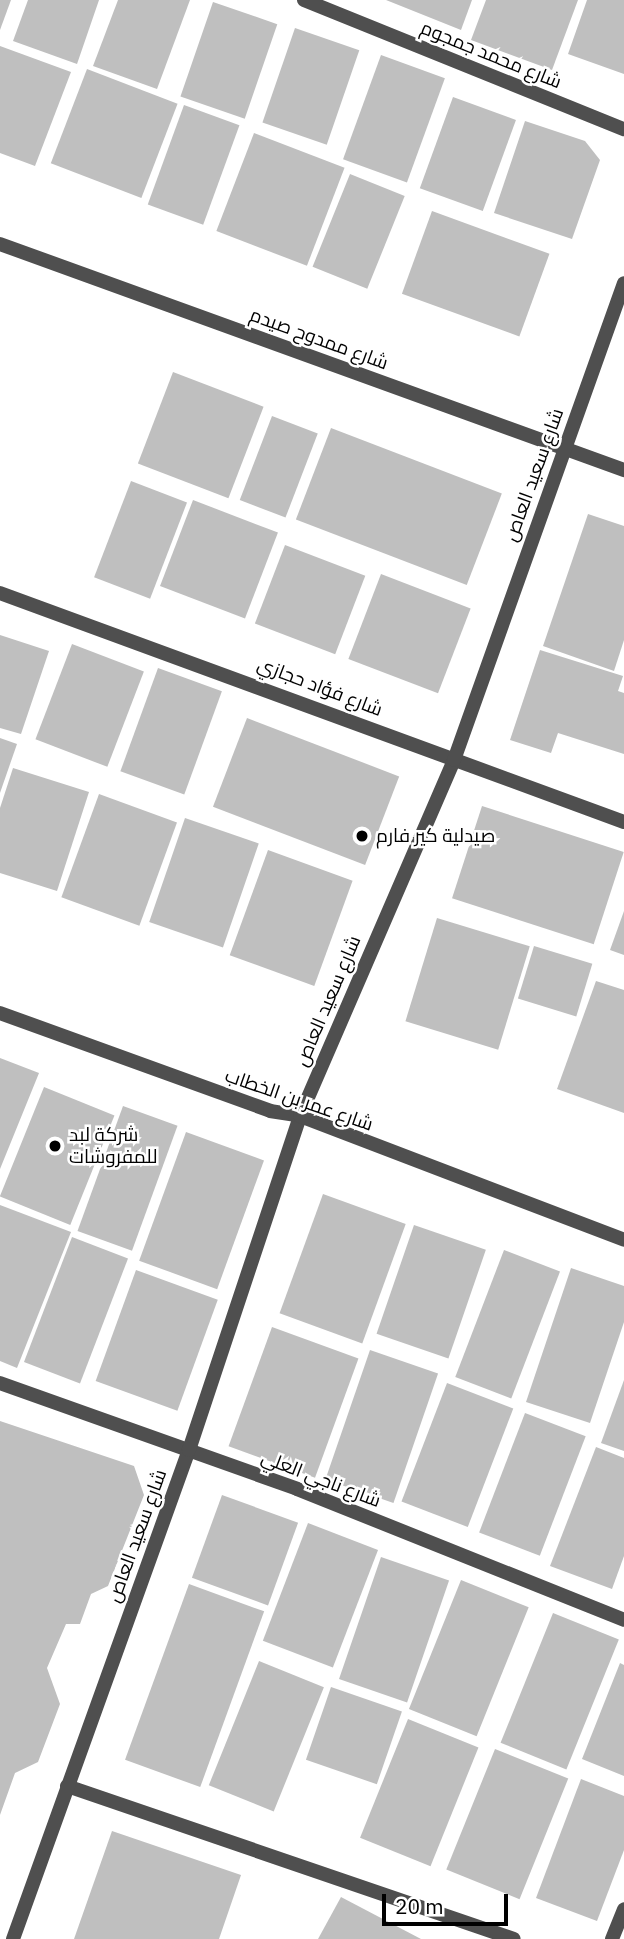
<!DOCTYPE html>
<meta charset="utf-8">
<style>
body{margin:0}
#map{position:relative;width:624px;height:1939px;overflow:hidden;background:#fff;font-family:"IBM Plex Sans",Cairo,sans-serif}
div>[style]{position:absolute}
.building>*{inset:0;background:#bfbfbf;transform-origin:0 0}
.minor>*{height:14px;margin:-7px;padding:0 7px;transform-origin:7px;border-radius:7px;background:#4f4f4f}
.tertiary>*{height:14px;margin:-7px;padding:0 7px;transform-origin:7px;border-radius:7px;background:#4f4f4f}
.dots>*{width:19px;height:19px;translate:-50% -50%;box-sizing:border-box;border:4px solid #fff;border-radius:50%}
span{translate:-50% -50%;white-space:nowrap;text-align:center;line-height:1.15;-webkit-text-stroke:5px #fff;paint-order:stroke}
.street-label{font-size:19px;color:#000}
.poi-label{font-size:19px;color:#000}
.left{translate:0 -50%;text-align:left}
.scale{position:absolute;left:382px;top:1894px;width:126px;height:32px;box-sizing:border-box;border:4px solid #000;border-top:0;padding-left:9px;font-size:21px;line-height:24px;white-space:nowrap;color:#000;-webkit-text-stroke:5px #fff;paint-order:stroke}
</style>
<div id="map">
<div class="building">
<i style="clip-path:polygon(0 0,11px 0,0 30px)"></i>
<i style="clip-path:polygon(28px 0,99px 0,77px 64px,13px 41px)"></i>
<i style="clip-path:polygon(118px 0,190px 0,157px 89px,93px 66px)"></i>
<i style="clip-path:polygon(386px 0,472px 0,461px 30px)"></i>
<i style="clip-path:polygon(486px 0,578px 0,552px 70px,471px 40px)"></i>
<i style="clip-path:polygon(587px 0,624px 0,624px 74px,568px 54px)"></i>
<i style="left:213px;top:2px;width:68px;height:100px;rotate:19deg"></i>
<i style="left:295px;top:28px;width:68px;height:100px;rotate:19deg"></i>
<i style="clip-path:polygon(0 46px,71px 72px,35px 166px,0 153px)"></i>
<i style="left:381px;top:55px;width:68px;height:111px;rotate:20deg"></i>
<i style="left:87px;top:69px;width:97px;height:101px;rotate:21deg"></i>
<i style="left:453px;top:97px;width:67px;height:97px;rotate:20deg"></i>
<i style="left:184px;top:105px;width:59px;height:106px;rotate:20deg"></i>
<i style="clip-path:polygon(525px 121px,585px 141px,600px 160px,572px 239px,494px 213px)"></i>
<i style="left:254px;top:133px;width:97px;height:105px;rotate:21deg"></i>
<i style="left:350px;top:174px;width:59px;height:100px;rotate:22deg"></i>
<i style="left:432px;top:211px;width:125px;height:88px;rotate:20deg"></i>
<i style="left:173px;top:372px;width:97px;height:98px;rotate:21deg"></i>
<i style="left:272px;top:416px;width:49px;height:90px;rotate:21deg"></i>
<i style="left:331px;top:428px;width:183px;height:98px;rotate:21deg"></i>
<i style="left:131px;top:481px;width:60px;height:103px;rotate:21deg"></i>
<i style="left:193px;top:500px;width:91px;height:92px;rotate:21deg"></i>
<i style="clip-path:polygon(588px 514px,624px 526px,624px 640px,614px 671px,543px 646px)"></i>
<i style="left:285px;top:545px;width:86px;height:84px;rotate:21deg"></i>
<i style="left:381px;top:574px;width:96px;height:91px;rotate:21deg"></i>
<i style="clip-path:polygon(0 635px,49px 651px,21px 734px,0 728px)"></i>
<i style="left:72px;top:644px;width:77px;height:102px;rotate:21deg"></i>
<i style="clip-path:polygon(540px 650px,623px 676px,618px 691px,624px 693px,624px 754px,558px 733px,551px 753px,510px 740px)"></i>
<i style="left:158px;top:668px;width:68px;height:110px;rotate:20deg"></i>
<i style="left:247px;top:718px;width:163px;height:95px;rotate:21deg"></i>
<i style="clip-path:polygon(0 738px,17px 744px,0 793px)"></i>
<i style="clip-path:polygon(13px 768px,89px 792px,57px 891px,0 873px,0 808px)"></i>
<i style="left:99px;top:794px;width:83px;height:110px;rotate:20deg"></i>
<i style="left:482px;top:806px;width:149px;height:97px;rotate:18deg"></i>
<i style="left:185px;top:818px;width:78px;height:110px;rotate:19deg"></i>
<i style="left:268px;top:850px;width:90px;height:112px;rotate:20deg"></i>
<i style="clip-path:polygon(624px 911px,624px 955px,610px 950px)"></i>
<i style="left:437px;top:918px;width:97px;height:108px;rotate:17deg"></i>
<i style="left:534px;top:946px;width:61px;height:55px;rotate:17deg"></i>
<i style="clip-path:polygon(596px 981px,624px 990px,624px 1113px,557px 1089px)"></i>
<i style="clip-path:polygon(0 1058px,39px 1073px,0 1169px)"></i>
<i style="left:44px;top:1087px;width:76px;height:118px;rotate:22deg"></i>
<i style="left:123px;top:1106px;width:58px;height:133px;rotate:20deg"></i>
<i style="left:186px;top:1132px;width:83px;height:137px;rotate:20deg"></i>
<i style="left:323px;top:1194px;width:88px;height:127px;rotate:20deg"></i>
<i style="clip-path:polygon(0 1205px,71px 1232px,17px 1368px,0 1361px)"></i>
<i style="left:414px;top:1225px;width:76px;height:115px;rotate:19deg"></i>
<i style="left:72px;top:1237px;width:60px;height:134px;rotate:21deg"></i>
<i style="left:504px;top:1250px;width:60px;height:136px;rotate:21deg"></i>
<i style="clip-path:polygon(571px 1268px,624px 1286px,624px 1322px,590px 1423px,526px 1402px)"></i>
<i style="left:136px;top:1270px;width:87px;height:118px;rotate:20deg"></i>
<i style="left:272px;top:1327px;width:92px;height:127px;rotate:20deg"></i>
<i style="left:370px;top:1350px;width:72px;height:137px;rotate:19deg"></i>
<i style="clip-path:polygon(624px 1380px,624px 1451px,601px 1443px)"></i>
<i style="left:447px;top:1383px;width:71px;height:127px;rotate:21deg"></i>
<i style="left:525px;top:1413px;width:65px;height:128px;rotate:21deg"></i>
<i style="clip-path:polygon(0 1421px,134px 1466px,144px 1495px,108px 1586px,91px 1594px,80px 1624px,66px 1624px,47px 1668px,60px 1704px,38px 1762px,15px 1773px,0 1815px)"></i>
<i style="clip-path:polygon(596px 1447px,624px 1458px,624px 1556px,612px 1589px,550px 1566px)"></i>
<i style="left:222px;top:1495px;width:81px;height:88px;rotate:20deg"></i>
<i style="left:308px;top:1523px;width:75px;height:126px;rotate:21deg"></i>
<i style="left:381px;top:1557px;width:72px;height:129px;rotate:19deg"></i>
<i style="left:461px;top:1580px;width:73px;height:139px;rotate:22deg"></i>
<i style="left:189px;top:1584px;width:80px;height:187px;rotate:20deg"></i>
<i style="left:553px;top:1613px;width:71px;height:140px;rotate:22deg"></i>
<i style="left:259px;top:1661px;width:70px;height:134px;rotate:22deg"></i>
<i style="clip-path:polygon(620px 1663px,624px 1665px,624px 1776px,582px 1759px)"></i>
<i style="left:331px;top:1687px;width:75px;height:77px;rotate:19deg"></i>
<i style="left:408px;top:1719px;width:76px;height:128px;rotate:22deg"></i>
<i style="left:495px;top:1749px;width:79px;height:130px;rotate:22deg"></i>
<i style="clip-path:polygon(581px 1779px,624px 1796px,624px 1850px,597px 1921px,536px 1898px)"></i>
<i style="clip-path:polygon(112px 1831px,241px 1875px,219px 1939px,74px 1939px)"></i>
<i style="clip-path:polygon(341px 1897px,421px 1939px,318px 1939px)"></i>
</div>
<div class="minor">
<i style="left:304px;top:0;width:345px;rotate:22deg"></i>
<i style="left:0;top:244px;width:664px;rotate:19.91deg"></i>
<i style="left:0;top:593px;width:665px;rotate:20.15deg"></i>
<i style="left:0;top:1383px;width:315px;rotate:19.6deg"></i>
<i style="left:297px;top:1489px;width:352px;rotate:21.8deg"></i>
<i style="left:67px;top:1786px;width:472px;rotate:18.9deg"></i>
<i style="left:13px;top:1939px;width:520px;rotate:-70.21deg"></i>
<i style="left:189px;top:1450px;width:352px;rotate:-71.6deg"></i>
<i style="left:300px;top:1116px;width:388px;rotate:-66.6deg"></i>
<i style="left:454px;top:760px;width:506px;rotate:-70.38deg"></i>
<i style="left:612px;top:1939px;width:32px;rotate:-68deg"></i>
</div>
<div class="tertiary">
<i style="left:0;top:1013px;width:287px;rotate:19.9deg"></i>
<i style="left:270px;top:1111px;width:30px;rotate:9deg"></i>
<i style="left:300px;top:1116px;width:347px;rotate:20.9deg"></i>
</div>
<div class="dots">
<i style="left:362px;top:836px;background:#000"></i>
<i style="left:55px;top:1146px;background:#000"></i>
</div>
<div class="street-label">
<span style="left:491px;top:55px;rotate:22deg">شارع محمد جمجوم</span>
<span style="left:319px;top:339px;rotate:20deg">شارع ممدوح صيدم</span>
<span style="left:534px;top:475px;rotate:-70deg">شارع سعيد العاص</span>
<span style="left:320px;top:687px;rotate:21deg">شارع فؤاد حجازي</span>
<span style="left:328px;top:1001px;rotate:-67deg">شارع سعيد العاص</span>
<span style="left:299px;top:1100px;rotate:19deg">شارع عمر بن الخطاب</span>
<span style="left:321px;top:1479px;rotate:21deg">شارع ناجي العلي</span>
<span style="left:137px;top:1536px;rotate:-70deg">شارع سعيد العاص</span>
</div>
<div class="poi-label">
<span class="left" style="left:376px;top:836px">صيدلية كير فارم</span>
<span class="left" style="left:69px;top:1146px">شركة لبد<br>للمفروشات</span>
</div>
<div class="scale">20 m</div>
</div>
